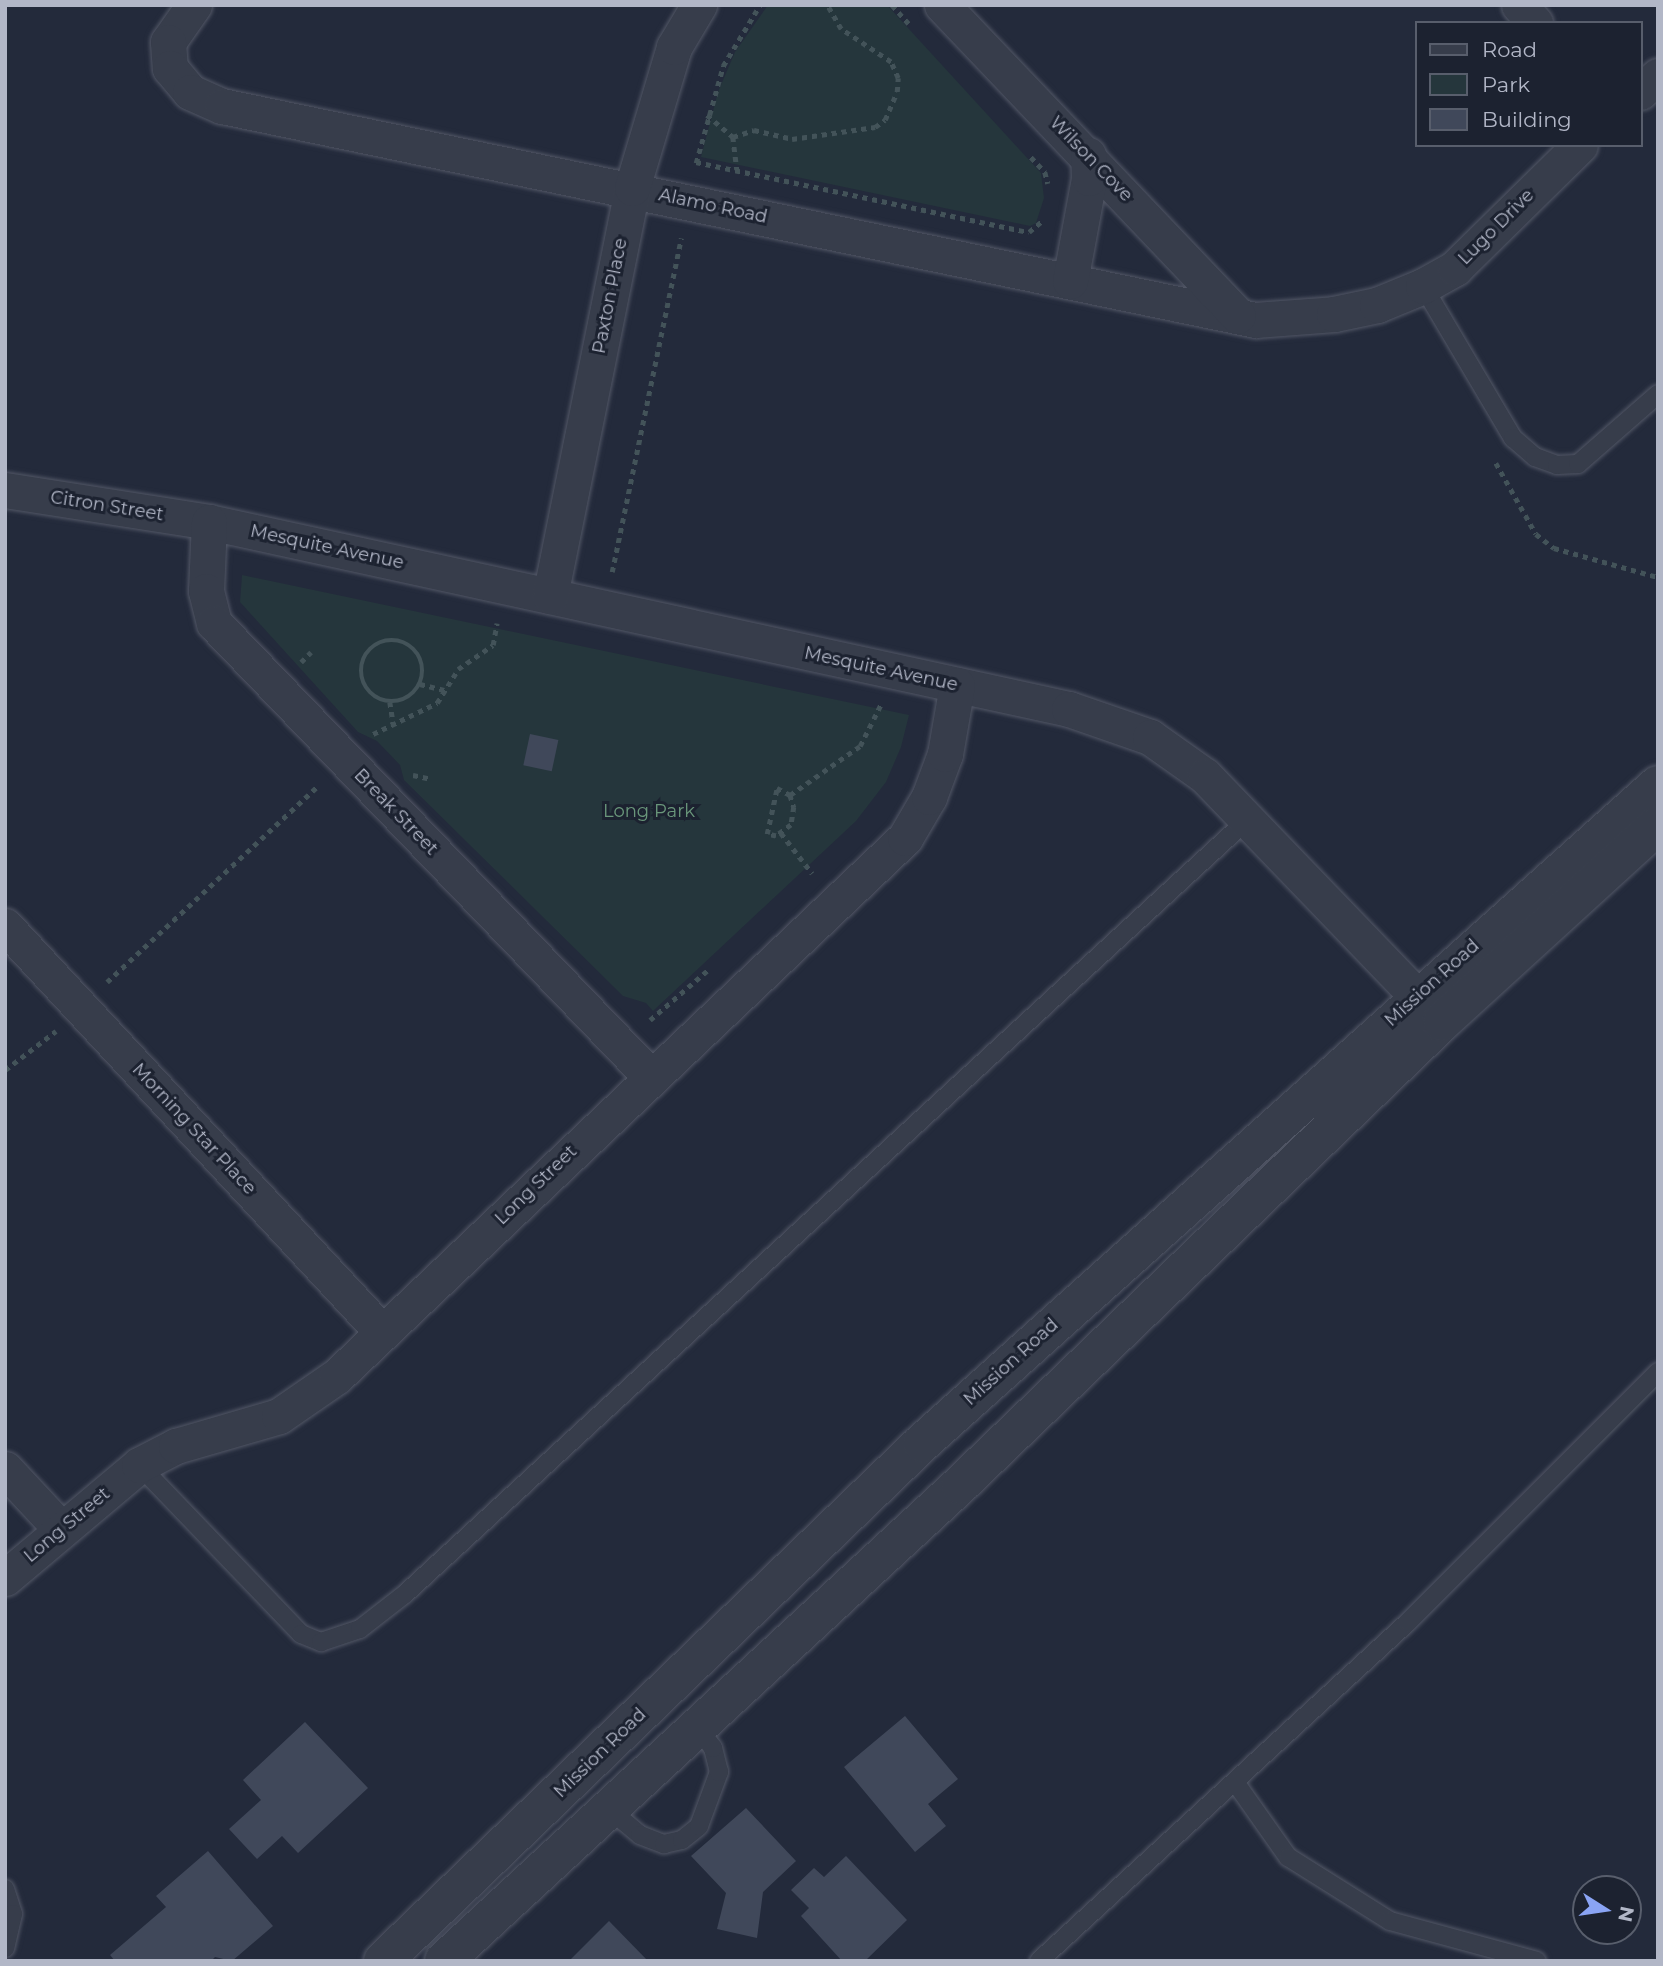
<!DOCTYPE html>
<style>
body{margin:0}
#map{position:relative;width:1663px;height:1966px;overflow:hidden;background:#232a3b;font-family:Montserrat,sans-serif}
div>[style]{position:absolute}
.green>*{inset:0;background:#25363c}
.building>*{inset:0;background:#40485a;transform-origin:0 0}
.path>*{height:4.5px;margin-top:-2.25px;transform-origin:0;background:repeating-linear-gradient(90deg,#435359 0 5px,transparent 0 10px)}
.path>.ring{margin:-2.25px;padding:0;box-sizing:content-box;background:none;border:4.5px solid #435359;border-radius:50%}
.roads{filter:drop-shadow(0 0 2px #525766) drop-shadow(0 0 2px #525766)}
.service>*{height:18px;margin:-9px;padding:0 9px;transform-origin:9px;border-radius:9px;background:#373d4b}
.minor>*{height:35px;margin:-17.5px;padding:0 17.5px;transform-origin:17.5px;border-radius:17.5px;background:#373d4b}
.tertiary>*{height:38px;margin:-19px;padding:0 19px;transform-origin:19px;border-radius:19px;background:#373d4b}
span{translate:-50% -50%;white-space:nowrap;text-align:center;line-height:1.15;-webkit-text-stroke:6px #1c2230;paint-order:stroke}
.street-label{font-size:18px;color:#b2b7c7}
.park-label{font-size:18px;color:#6a977b}
.frame{position:absolute;inset:0;border:7px solid #b2b7c7;pointer-events:none}
.legend{position:absolute;left:1415px;top:21px;width:228px;height:126px;box-sizing:border-box;background:#1c2230;border:2px solid #585e6c;margin:0;padding:9px 12px;list-style:none;font-size:21px;color:#b2b7c7}
.legend li{display:flex;align-items:center;gap:14px;height:35px}
.legend b{width:35px;border:2px solid #585e6c}
.north{position:absolute;left:1572px;top:1875px;width:70px;height:70px;box-sizing:border-box;background:#1c2230;border:2px solid #585e6c;border-radius:50%;rotate:102deg;font-size:19px;font-weight:700;line-height:28px;text-align:center;color:#b2b7c7}
.north::after{content:'';display:block;margin:auto;width:24px;height:32px;background:#8aa4f4;clip-path:polygon(50% 0,100% 100%,50% 72%,0 100%)}
</style>
<div id="map">
<div class="green">
<i style="clip-path:polygon(768px 5px,887px 5px,1041px 173px,1044px 198px,1036px 223px,1030px 226px,701px 157px,718px 92px,735px 52px)"></i>
<i style="clip-path:polygon(242px 575px,909px 715px,901px 747px,886px 782px,856px 821px,653px 1011px,646px 1003px,623px 996px,404px 780px,400px 765px,377px 741px,358px 732px,240px 602px)"></i>
</div>
<div class="building">
<i style="left:530px;top:734px;width:29px;height:32px;rotate:12deg"></i>
<i style="clip-path:polygon(905px 1716px,958px 1779px,928px 1804px,946px 1826px,915px 1852px,844px 1767px)"></i>
<i style="clip-path:polygon(305px 1722px,368px 1788px,298px 1853px,282px 1836px,257px 1859px,229px 1829px,261px 1800px,243px 1780px)"></i>
<i style="clip-path:polygon(746px 1808px,796px 1861px,763px 1892px,757px 1938px,717px 1929px,726px 1893px,691px 1856px)"></i>
<i style="clip-path:polygon(208px 1851px,273px 1926px,232px 1961px,215px 1957px,211px 1961px,115px 1961px,110px 1955px,166px 1907px,156px 1896px)"></i>
<i style="clip-path:polygon(846px 1856px,907px 1920px,865px 1961px,842px 1961px,801px 1916px,809px 1908px,791px 1890px,814px 1868px,824px 1877px)"></i>
<i style="clip-path:polygon(609px 1921px,648px 1961px,569px 1961px)"></i>
</div>
<div class="path">
<i style="left:892px;top:5px;width:25px;rotate:48deg"></i>
<i style="left:707px;top:115px;width:34px;rotate:40deg"></i>
<i style="left:733px;top:137px;width:33px;rotate:83deg"></i>
<i style="left:733px;top:137px;width:22px;rotate:-18deg"></i>
<i style="left:754px;top:130px;width:39px;rotate:13deg"></i>
<i style="left:792px;top:139px;width:84px;rotate:-8.2deg"></i>
<i style="left:875px;top:127px;width:12px;rotate:-35deg"></i>
<i style="left:885px;top:120px;width:30px;rotate:-67deg"></i>
<i style="left:897px;top:92px;width:14px;rotate:-86deg"></i>
<i style="left:898px;top:78px;width:17px;rotate:-114deg"></i>
<i style="left:891px;top:62px;width:60px;rotate:-146.6deg"></i>
<i style="left:841px;top:29px;width:28px;rotate:-120deg"></i>
<i style="left:1031px;top:157px;width:21px;rotate:47deg"></i>
<i style="left:1045px;top:172px;width:12px;rotate:76deg"></i>
<i style="left:696px;top:162px;width:340px;rotate:11.9deg"></i>
<i style="left:1029px;top:232px;width:16px;rotate:-40deg"></i>
<i style="left:696px;top:163px;width:101px;rotate:-74.4deg"></i>
<i style="left:723px;top:66px;width:71px;rotate:-58.8deg"></i>
<i style="left:1496px;top:463px;width:81px;rotate:60.6deg"></i>
<i style="left:1536px;top:534px;width:23px;rotate:38deg"></i>
<i style="left:1554px;top:548px;width:108px;rotate:15.6deg"></i>
<i style="left:612px;top:572px;width:341px;rotate:-78.3deg"></i>
<i class="ring" style="left:361px;top:640px;width:57.5px;height:57.5px"></i>
<i style="left:301px;top:662px;width:14px;rotate:-45deg"></i>
<i style="left:420px;top:684px;width:25px;rotate:14deg"></i>
<i style="left:390px;top:702px;width:24px;rotate:81deg"></i>
<i style="left:373px;top:734px;width:71px;rotate:-25.8deg"></i>
<i style="left:437px;top:703px;width:40px;rotate:-58deg"></i>
<i style="left:458px;top:669px;width:42px;rotate:-34.4deg"></i>
<i style="left:493px;top:645px;width:22px;rotate:-80deg"></i>
<i style="left:413px;top:775px;width:19px;rotate:12deg"></i>
<i style="left:777px;top:788px;width:15px;rotate:28deg"></i>
<i style="left:790px;top:795px;width:13px;rotate:72deg"></i>
<i style="left:794px;top:807px;width:18px;rotate:99deg"></i>
<i style="left:791px;top:825px;width:19px;rotate:144deg"></i>
<i style="left:776px;top:836px;width:9px;rotate:-167deg"></i>
<i style="left:767px;top:834px;width:47px;rotate:-77.7deg"></i>
<i style="left:790px;top:795px;width:85px;rotate:-35deg"></i>
<i style="left:860px;top:746px;width:47px;rotate:-63.4deg"></i>
<i style="left:781px;top:833px;width:51px;rotate:52.2deg"></i>
<i style="left:107px;top:982px;width:289px;rotate:-42.9deg"></i>
<i style="left:650px;top:1020px;width:77px;rotate:-40.8deg"></i>
<i style="left:5px;top:1070px;width:64px;rotate:-37.4deg"></i>
</div>
<div class="roads">
<div class="service">
<i style="left:1423px;top:286px;width:177px;rotate:59.4deg"></i>
<i style="left:1513px;top:438px;width:29px;rotate:41deg"></i>
<i style="left:1535px;top:457px;width:23px;rotate:20deg"></i>
<i style="left:1557px;top:465px;width:21px;rotate:-3deg"></i>
<i style="left:1578px;top:464px;width:106px;rotate:-41.2deg"></i>
<i style="left:139px;top:1465px;width:234px;rotate:46.2deg"></i>
<i style="left:301px;top:1634px;width:22px;rotate:22deg"></i>
<i style="left:321px;top:1642px;width:41px;rotate:-18.4deg"></i>
<i style="left:360px;top:1629px;width:57px;rotate:-37.9deg"></i>
<i style="left:405px;top:1594px;width:1144px;rotate:-42.59deg"></i>
<i style="left:1235px;top:1782px;width:92px;rotate:54.8deg"></i>
<i style="left:1288px;top:1857px;width:120px;rotate:32.1deg"></i>
<i style="left:1390px;top:1921px;width:152px;rotate:15.2deg"></i>
<i style="left:609px;top:1809px;width:40px;rotate:40deg"></i>
<i style="left:640px;top:1835px;width:26px;rotate:21deg"></i>
<i style="left:664px;top:1844px;width:18px;rotate:-13deg"></i>
<i style="left:682px;top:1840px;width:22px;rotate:-39deg"></i>
<i style="left:699px;top:1826px;width:58px;rotate:-69.7deg"></i>
<i style="left:719px;top:1772px;width:25px;rotate:-104deg"></i>
<i style="left:713px;top:1748px;width:26px;rotate:-127deg"></i>
<i style="left:5px;top:1889px;width:26px;rotate:72deg"></i>
<i style="left:13px;top:1914px;width:35px;rotate:103deg"></i>
<i style="left:1039px;top:1961px;width:501px;rotate:-42.57deg"></i>
<i style="left:1408px;top:1622px;width:354px;rotate:-45deg"></i>
</div>
<div class="minor">
<i style="left:194px;top:5px;width:45px;rotate:125.1deg"></i>
<i style="left:168px;top:42px;width:26px;rotate:86deg"></i>
<i style="left:170px;top:68px;width:31px;rotate:50deg"></i>
<i style="left:190px;top:92px;width:35px;rotate:24deg"></i>
<i style="left:222px;top:106px;width:1055px;rotate:11.7deg"></i>
<i style="left:1255px;top:320px;width:79px;rotate:-4.3deg"></i>
<i style="left:1334px;top:314px;width:44px;rotate:-11.8deg"></i>
<i style="left:1377px;top:305px;width:50px;rotate:-22.4deg"></i>
<i style="left:1423px;top:286px;width:37px;rotate:-29deg"></i>
<i style="left:1455px;top:268px;width:175px;rotate:-44.5deg"></i>
<i style="left:942px;top:5px;width:429px;rotate:46.4deg"></i>
<i style="left:1519px;top:5px;width:24px;rotate:48deg"></i>
<i style="left:1640px;top:92px;width:24px;rotate:-42deg"></i>
<i style="left:1070px;top:281px;width:105px;rotate:-79.5deg"></i>
<i style="left:1089px;top:178px;width:23px;rotate:-92deg"></i>
<i style="left:5px;top:490px;width:206px;rotate:8.9deg"></i>
<i style="left:209px;top:522px;width:880px;rotate:12.27deg"></i>
<i style="left:1069px;top:709px;width:86px;rotate:19.1deg"></i>
<i style="left:1150px;top:737px;width:67px;rotate:35.3deg"></i>
<i style="left:1205px;top:776px;width:339px;rotate:46.1deg"></i>
<i style="left:209px;top:522px;width:69px;rotate:92.5deg"></i>
<i style="left:206px;top:591px;width:33px;rotate:76deg"></i>
<i style="left:214px;top:623px;width:629px;rotate:46.1deg"></i>
<i style="left:550px;top:596px;width:416px;rotate:-78.6deg"></i>
<i style="left:632px;top:188px;width:147px;rotate:-73.4deg"></i>
<i style="left:674px;top:47px;width:49px;rotate:-59.2deg"></i>
<i style="left:5px;top:926px;width:554px;rotate:47.12deg"></i>
<i style="left:5px;top:1469px;width:81px;rotate:47deg"></i>
<i style="left:5px;top:1578px;width:175px;rotate:-40.1deg"></i>
<i style="left:139px;top:1465px;width:42px;rotate:-27.2deg"></i>
<i style="left:176px;top:1446px;width:107px;rotate:-16.2deg"></i>
<i style="left:279px;top:1416px;width:70px;rotate:-34.6deg"></i>
<i style="left:337px;top:1376px;width:782px;rotate:-43.45deg"></i>
<i style="left:905px;top:838px;width:48px;rotate:-59.7deg"></i>
<i style="left:929px;top:797px;width:46px;rotate:-69.6deg"></i>
<i style="left:945px;top:754px;width:70px;rotate:-80.1deg"></i>
</div>
<div class="tertiary">
<i style="left:383px;top:1961px;width:748px;rotate:-43.86deg"></i>
<i style="left:922px;top:1443px;width:987px;rotate:-41.8deg"></i>
<i style="left:444px;top:1961px;width:702px;rotate:-42.69deg"></i>
<i style="left:960px;top:1485px;width:668px;rotate:-43.85deg"></i>
<i style="left:1442px;top:1022px;width:292px;rotate:-42.4deg"></i>
</div>
</div>
<div class="street-label">
<span style="left:1091px;top:159px;rotate:46deg">Wilson Cove</span>
<span style="left:713px;top:206px;rotate:12deg">Alamo Road</span>
<span style="left:1496px;top:227px;rotate:-45deg">Lugo Drive</span>
<span style="left:610px;top:296px;rotate:-79deg">Paxton Place</span>
<span style="left:107px;top:506px;rotate:9deg">Citron Street</span>
<span style="left:327px;top:547px;rotate:12deg">Mesquite Avenue</span>
<span style="left:881px;top:669px;rotate:12deg">Mesquite Avenue</span>
<span style="left:396px;top:812px;rotate:46deg">Break Street</span>
<span style="left:1432px;top:983px;rotate:-42deg">Mission Road</span>
<span style="left:194px;top:1129px;rotate:47deg">Morning Star Place</span>
<span style="left:536px;top:1185px;rotate:-44deg">Long Street</span>
<span style="left:1011px;top:1362px;rotate:-42deg">Mission Road</span>
<span style="left:67px;top:1525px;rotate:-40deg">Long Street</span>
<span style="left:600px;top:1753px;rotate:-44deg">Mission Road</span>
</div>
<div class="park-label">
<span style="left:649px;top:811px">Long Park</span>
</div>
<div class="frame"></div>
<ul class="legend">
<li><b style="height:9px;background:#373d4b"></b>Road</li>
<li><b style="height:19px;background:#25363c"></b>Park</li>
<li><b style="height:19px;background:#40485a"></b>Building</li>
</ul>
<div class="north">N</div>
</div>
